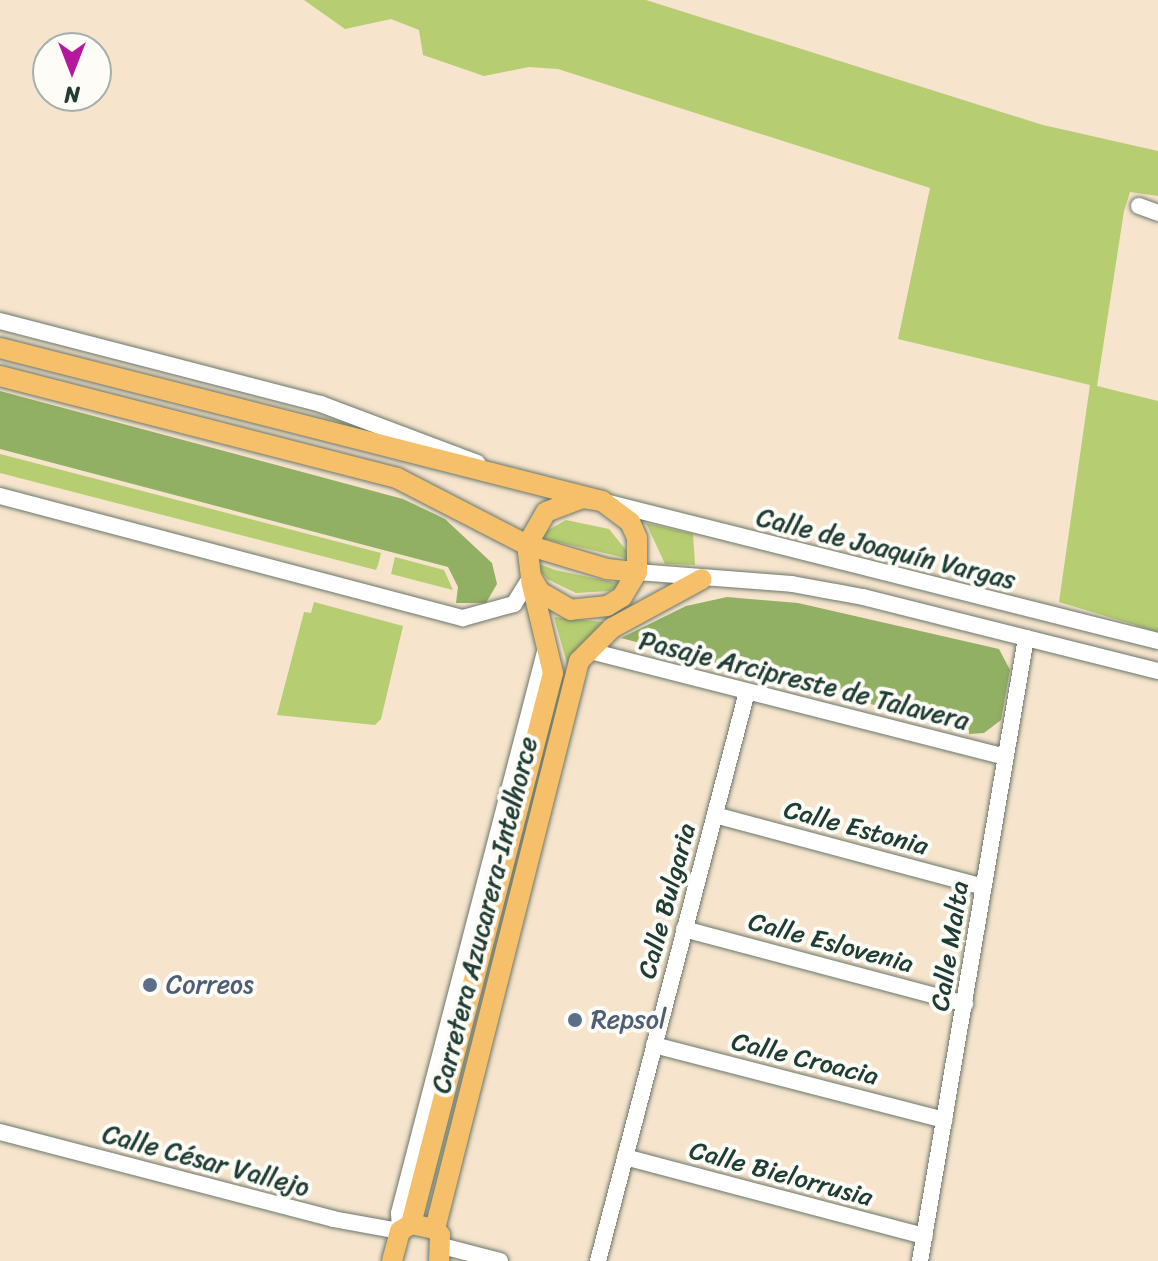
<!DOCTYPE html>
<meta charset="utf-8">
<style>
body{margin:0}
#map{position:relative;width:1158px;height:1261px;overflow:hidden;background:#f6e4cd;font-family:Sriracha,sans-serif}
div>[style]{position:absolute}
.green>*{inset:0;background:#b7cd71}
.forest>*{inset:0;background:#91b063}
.roads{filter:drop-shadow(0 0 2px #6a776a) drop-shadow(0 0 2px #6a776a)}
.minor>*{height:16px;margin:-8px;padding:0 8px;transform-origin:8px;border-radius:8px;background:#fff}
.major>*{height:20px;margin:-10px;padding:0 10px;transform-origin:10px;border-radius:10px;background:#f6c06b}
.dots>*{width:22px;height:22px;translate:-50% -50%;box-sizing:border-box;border:4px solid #fdfcf7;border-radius:50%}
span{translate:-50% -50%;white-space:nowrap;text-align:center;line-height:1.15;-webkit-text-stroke:8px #fdfcf7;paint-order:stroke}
.street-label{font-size:26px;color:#1f3d34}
.service-label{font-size:26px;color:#4e5e75}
.left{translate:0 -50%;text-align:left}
.north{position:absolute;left:32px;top:32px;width:80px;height:80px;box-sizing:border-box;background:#fdfcf7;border:2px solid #a4b0a9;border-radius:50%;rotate:180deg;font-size:22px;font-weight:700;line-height:32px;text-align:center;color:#1f3d34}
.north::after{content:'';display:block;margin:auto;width:28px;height:36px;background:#b5179e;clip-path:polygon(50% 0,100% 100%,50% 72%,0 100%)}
</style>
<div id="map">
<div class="green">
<i style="clip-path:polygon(304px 0,646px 0,1043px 125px,1158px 151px,1158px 196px,1130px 192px,1124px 211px,1097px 386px,1158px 401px,1158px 632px,1059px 602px,1090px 385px,898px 339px,930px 188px,558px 69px,529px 67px,484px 76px,423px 55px,419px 30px,391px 19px,345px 29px)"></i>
<i style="clip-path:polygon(0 454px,381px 553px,378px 565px,376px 570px,0 473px)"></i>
<i style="clip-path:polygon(566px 520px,609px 529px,634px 560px,536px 537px)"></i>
<i style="clip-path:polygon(646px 523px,693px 534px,695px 565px,665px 564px)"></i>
<i style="clip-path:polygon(395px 557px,444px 570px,453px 590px,391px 574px)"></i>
<i style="clip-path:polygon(532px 561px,555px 570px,622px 584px,609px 591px,576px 593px,547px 579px)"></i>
<i style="clip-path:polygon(314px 602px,403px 626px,381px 719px,375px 725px,277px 715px,304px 612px,311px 613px)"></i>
<i style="clip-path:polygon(554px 617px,603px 622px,572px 655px,568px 667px)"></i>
</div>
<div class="forest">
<i style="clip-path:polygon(0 391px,403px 499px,445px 519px,492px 563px,497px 584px,486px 603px,456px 603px,458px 587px,448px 567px,0 449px)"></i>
<i style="clip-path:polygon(727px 597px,798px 603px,999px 649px,1010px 670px,1001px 720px,984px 733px,969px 734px,969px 730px,621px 638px,686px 606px)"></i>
</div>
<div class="roads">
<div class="minor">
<i style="left:1139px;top:206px;width:20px;rotate:20deg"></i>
<i style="left:0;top:321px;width:332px;rotate:14.5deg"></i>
<i style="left:321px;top:404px;width:167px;rotate:20.7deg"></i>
<i style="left:0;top:496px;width:479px;rotate:14.8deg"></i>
<i style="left:463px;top:618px;width:53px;rotate:-15.4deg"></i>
<i style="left:514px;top:604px;width:32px;rotate:-58deg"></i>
<i style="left:609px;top:503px;width:566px;rotate:14.11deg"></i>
<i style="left:637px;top:572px;width:155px;rotate:4.4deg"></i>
<i style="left:792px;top:584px;width:72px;rotate:10.4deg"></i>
<i style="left:863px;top:597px;width:304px;rotate:14.1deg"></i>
<i style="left:590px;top:651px;width:429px;rotate:14.3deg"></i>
<i style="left:715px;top:815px;width:278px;rotate:15deg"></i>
<i style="left:684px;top:929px;width:291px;rotate:14.9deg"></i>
<i style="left:654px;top:1045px;width:300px;rotate:14.5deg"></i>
<i style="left:0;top:1132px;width:344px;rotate:14.6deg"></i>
<i style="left:333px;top:1219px;width:68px;rotate:10.2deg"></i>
<i style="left:400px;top:1231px;width:18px;rotate:-93deg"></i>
<i style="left:399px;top:1213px;width:588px;rotate:-75.42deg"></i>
<i style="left:625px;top:1157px;width:310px;rotate:14.8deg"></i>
<i style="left:442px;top:1246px;width:60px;rotate:14.5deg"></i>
<i style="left:598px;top:1261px;width:588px;rotate:-75.33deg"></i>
<i style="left:920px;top:1261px;width:632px;rotate:-80.34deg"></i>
</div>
<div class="major">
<i style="left:0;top:348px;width:621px;rotate:14.26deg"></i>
<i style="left:602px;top:501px;width:35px;rotate:37deg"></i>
<i style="left:630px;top:522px;width:17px;rotate:66deg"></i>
<i style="left:637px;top:538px;width:34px;rotate:90deg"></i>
<i style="left:637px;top:572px;width:29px;rotate:121deg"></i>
<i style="left:622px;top:597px;width:17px;rotate:149deg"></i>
<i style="left:607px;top:606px;width:36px;rotate:174deg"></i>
<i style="left:571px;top:610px;width:36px;rotate:-150deg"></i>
<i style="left:540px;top:592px;width:17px;rotate:-121deg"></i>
<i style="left:531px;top:577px;width:32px;rotate:-97deg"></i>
<i style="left:527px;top:545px;width:38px;rotate:-60deg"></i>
<i style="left:546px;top:512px;width:40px;rotate:-21deg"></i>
<i style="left:583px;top:498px;width:19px;rotate:9deg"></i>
<i style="left:0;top:376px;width:410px;rotate:14.4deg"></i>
<i style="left:397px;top:478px;width:146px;rotate:27.3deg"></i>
<i style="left:527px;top:545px;width:84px;rotate:16.7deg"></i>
<i style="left:607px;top:569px;width:30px;rotate:6deg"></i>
<i style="left:411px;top:1224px;width:569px;rotate:-75.55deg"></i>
<i style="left:553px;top:673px;width:95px;rotate:-103.4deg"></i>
<i style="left:435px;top:1229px;width:586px;rotate:-75.77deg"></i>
<i style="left:579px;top:661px;width:47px;rotate:-45deg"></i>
<i style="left:612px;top:628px;width:102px;rotate:-28.6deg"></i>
<i style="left:392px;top:1261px;width:31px;rotate:-75deg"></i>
<i style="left:400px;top:1231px;width:13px;rotate:-32deg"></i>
<i style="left:411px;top:1224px;width:25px;rotate:12deg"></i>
<i style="left:435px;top:1229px;width:8px;rotate:50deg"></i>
<i style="left:440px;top:1235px;width:26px;rotate:92deg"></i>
</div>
</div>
<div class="dots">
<i style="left:150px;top:985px;background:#5c6f8a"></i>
<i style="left:575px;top:1020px;background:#5c6f8a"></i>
</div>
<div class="street-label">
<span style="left:886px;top:549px;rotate:14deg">Calle de Joaquín Vargas</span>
<span style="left:804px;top:681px;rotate:14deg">Pasaje Arcipreste de Talavera</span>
<span style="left:856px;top:828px;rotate:15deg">Calle Estonia</span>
<span style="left:667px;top:901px;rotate:-75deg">Calle Bulgaria</span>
<span style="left:485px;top:915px;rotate:-76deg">Carretera Azucarera-Intelhorce</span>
<span style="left:831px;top:943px;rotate:15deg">Calle Eslovenia</span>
<span style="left:950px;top:946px;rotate:-81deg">Calle Malta</span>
<span style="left:805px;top:1059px;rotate:14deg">Calle Croacia</span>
<span style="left:206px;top:1161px;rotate:15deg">Calle César Vallejo</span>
<span style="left:781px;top:1174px;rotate:15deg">Calle Bielorrusia</span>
</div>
<div class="service-label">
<span class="left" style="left:166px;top:985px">Correos</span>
<span class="left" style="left:591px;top:1020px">Repsol</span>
</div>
<div class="north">N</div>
</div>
